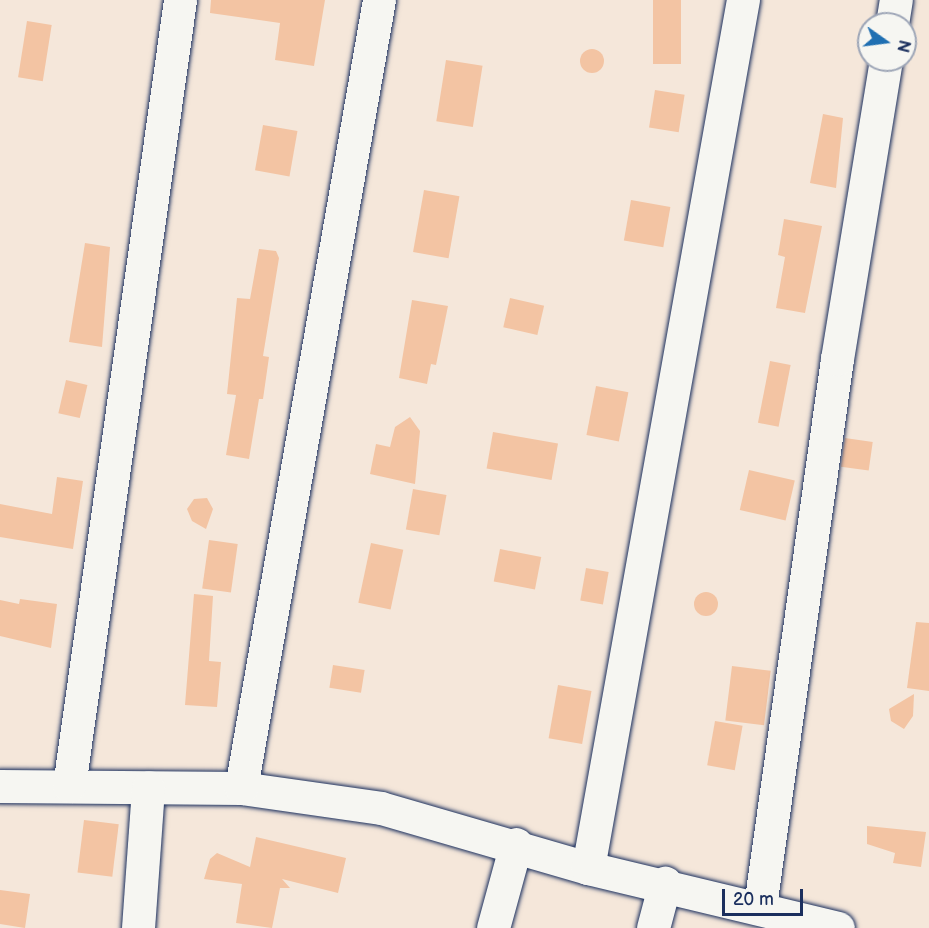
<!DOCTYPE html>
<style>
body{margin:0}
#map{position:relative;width:929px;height:928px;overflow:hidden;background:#f5e7da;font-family:"Balsamiq Sans",sans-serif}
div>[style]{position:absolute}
.building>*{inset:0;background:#f3c4a3;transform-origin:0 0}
.round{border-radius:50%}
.roads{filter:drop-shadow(0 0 2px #1b2f5e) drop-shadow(0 0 2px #1b2f5e)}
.minor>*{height:33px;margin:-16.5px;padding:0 16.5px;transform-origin:16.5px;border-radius:16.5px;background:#f6f6f2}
span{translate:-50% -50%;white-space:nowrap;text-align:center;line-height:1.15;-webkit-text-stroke:4.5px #f6f6f2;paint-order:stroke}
.north{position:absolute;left:857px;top:12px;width:60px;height:60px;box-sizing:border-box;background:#f6f6f2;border:2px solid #9ea6b7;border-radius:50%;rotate:104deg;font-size:16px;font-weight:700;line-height:24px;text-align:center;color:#1b2f5e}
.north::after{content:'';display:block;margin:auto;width:21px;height:27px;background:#1f6fb2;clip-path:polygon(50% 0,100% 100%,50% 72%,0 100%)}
.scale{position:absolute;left:722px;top:889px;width:81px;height:27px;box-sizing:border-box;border:3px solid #1b2f5e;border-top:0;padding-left:8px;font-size:18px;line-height:21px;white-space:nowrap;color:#1b2f5e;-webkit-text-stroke:4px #f6f6f2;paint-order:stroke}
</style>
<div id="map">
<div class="building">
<i style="clip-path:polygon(211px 0,325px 0,314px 66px,275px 60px,280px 23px,210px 13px)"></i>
<i style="left:653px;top:0;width:28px;height:64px"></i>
<i style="left:27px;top:21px;width:25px;height:57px;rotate:9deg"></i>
<i class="round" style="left:580px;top:49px;width:24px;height:24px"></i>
<i style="left:446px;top:60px;width:37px;height:62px;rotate:9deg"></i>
<i style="left:655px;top:90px;width:30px;height:38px;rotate:9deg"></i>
<i style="clip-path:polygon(823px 114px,843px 118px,836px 188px,810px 183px)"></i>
<i style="left:263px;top:125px;width:35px;height:46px;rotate:10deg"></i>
<i style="left:424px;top:190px;width:36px;height:63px;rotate:10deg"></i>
<i style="left:631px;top:200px;width:40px;height:41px;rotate:10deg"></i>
<i style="clip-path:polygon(784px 219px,822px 226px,805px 313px,776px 308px,785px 257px,778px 255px)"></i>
<i style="clip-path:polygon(85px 243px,110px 247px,102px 347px,69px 342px)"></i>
<i style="clip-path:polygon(259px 249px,276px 251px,279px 258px,263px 356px,269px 357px,263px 399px,259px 399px,249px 459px,226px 455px,236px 395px,227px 394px,237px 298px,250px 299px)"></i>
<i style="left:510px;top:298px;width:35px;height:30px;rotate:13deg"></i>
<i style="clip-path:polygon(412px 300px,448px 306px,436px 365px,431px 364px,427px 384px,399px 378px)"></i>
<i style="left:770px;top:361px;width:21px;height:63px;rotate:11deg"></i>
<i style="left:66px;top:380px;width:22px;height:34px;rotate:13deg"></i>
<i style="left:596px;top:386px;width:33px;height:50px;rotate:11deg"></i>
<i style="clip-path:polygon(410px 417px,420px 431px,415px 484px,370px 474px,376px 444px,390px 447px,395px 427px)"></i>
<i style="left:493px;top:432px;width:66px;height:37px;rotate:10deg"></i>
<i style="left:845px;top:438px;width:28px;height:29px;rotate:8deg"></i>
<i style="left:749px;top:470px;width:47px;height:41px;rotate:13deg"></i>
<i style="clip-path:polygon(57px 477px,83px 481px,73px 549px,0 537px,0 504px,52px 514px)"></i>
<i style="left:413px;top:489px;width:34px;height:41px;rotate:10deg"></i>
<i style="clip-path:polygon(207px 498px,213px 509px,206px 529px,192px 521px,187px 509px,194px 499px)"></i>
<i style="left:209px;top:540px;width:29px;height:49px;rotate:8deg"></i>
<i style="left:371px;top:543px;width:33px;height:61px;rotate:12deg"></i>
<i style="left:500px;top:549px;width:42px;height:33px;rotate:11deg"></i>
<i style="left:586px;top:568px;width:23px;height:33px;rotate:10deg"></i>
<i class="round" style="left:694px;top:592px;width:24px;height:24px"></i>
<i style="clip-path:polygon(194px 594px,213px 596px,209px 661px,221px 662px,217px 707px,185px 705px)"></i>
<i style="clip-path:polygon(20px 599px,57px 604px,51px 648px,0 636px,0 600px,19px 604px)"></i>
<i style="clip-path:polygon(916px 622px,929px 623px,929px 691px,907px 688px)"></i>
<i style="left:333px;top:665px;width:32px;height:23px;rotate:9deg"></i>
<i style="left:732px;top:666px;width:39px;height:55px;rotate:7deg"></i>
<i style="left:558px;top:685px;width:34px;height:54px;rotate:10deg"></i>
<i style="clip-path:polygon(914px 694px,913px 716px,904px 729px,891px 721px,889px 709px)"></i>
<i style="left:715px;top:721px;width:28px;height:45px;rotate:10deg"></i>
<i style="left:84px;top:820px;width:35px;height:53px;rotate:7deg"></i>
<i style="clip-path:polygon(867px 826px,926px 832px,921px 867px,893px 863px,895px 853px,867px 844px)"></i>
<i style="clip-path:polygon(256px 837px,346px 858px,338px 893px,282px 879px,290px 888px,280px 888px,272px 928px,236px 923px,242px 884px,204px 879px,210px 859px,217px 853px,250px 867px)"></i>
<i style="clip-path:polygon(0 890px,30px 894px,25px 928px,0 924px)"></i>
</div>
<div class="roads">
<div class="minor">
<i style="left:892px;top:24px;width:24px;rotate:-81deg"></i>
<i style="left:0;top:786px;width:241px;rotate:0.5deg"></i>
<i style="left:241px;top:788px;width:141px;rotate:8.1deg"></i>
<i style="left:381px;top:808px;width:216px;rotate:16.2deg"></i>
<i style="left:588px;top:868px;width:257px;rotate:13.5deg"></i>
<i style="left:69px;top:786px;width:794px;rotate:-81.96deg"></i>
<i style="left:241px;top:788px;width:800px;rotate:-80.07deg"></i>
<i style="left:588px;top:868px;width:882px;rotate:-79.88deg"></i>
<i style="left:760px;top:906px;width:552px;rotate:-81.99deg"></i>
<i style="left:837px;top:359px;width:303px;rotate:-80.7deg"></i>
<i style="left:138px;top:928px;width:141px;rotate:-85.9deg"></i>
<i style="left:493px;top:928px;width:87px;rotate:-74.7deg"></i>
<i style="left:653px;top:928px;width:47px;rotate:-75.1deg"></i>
</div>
</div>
<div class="north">N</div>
<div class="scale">20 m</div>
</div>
